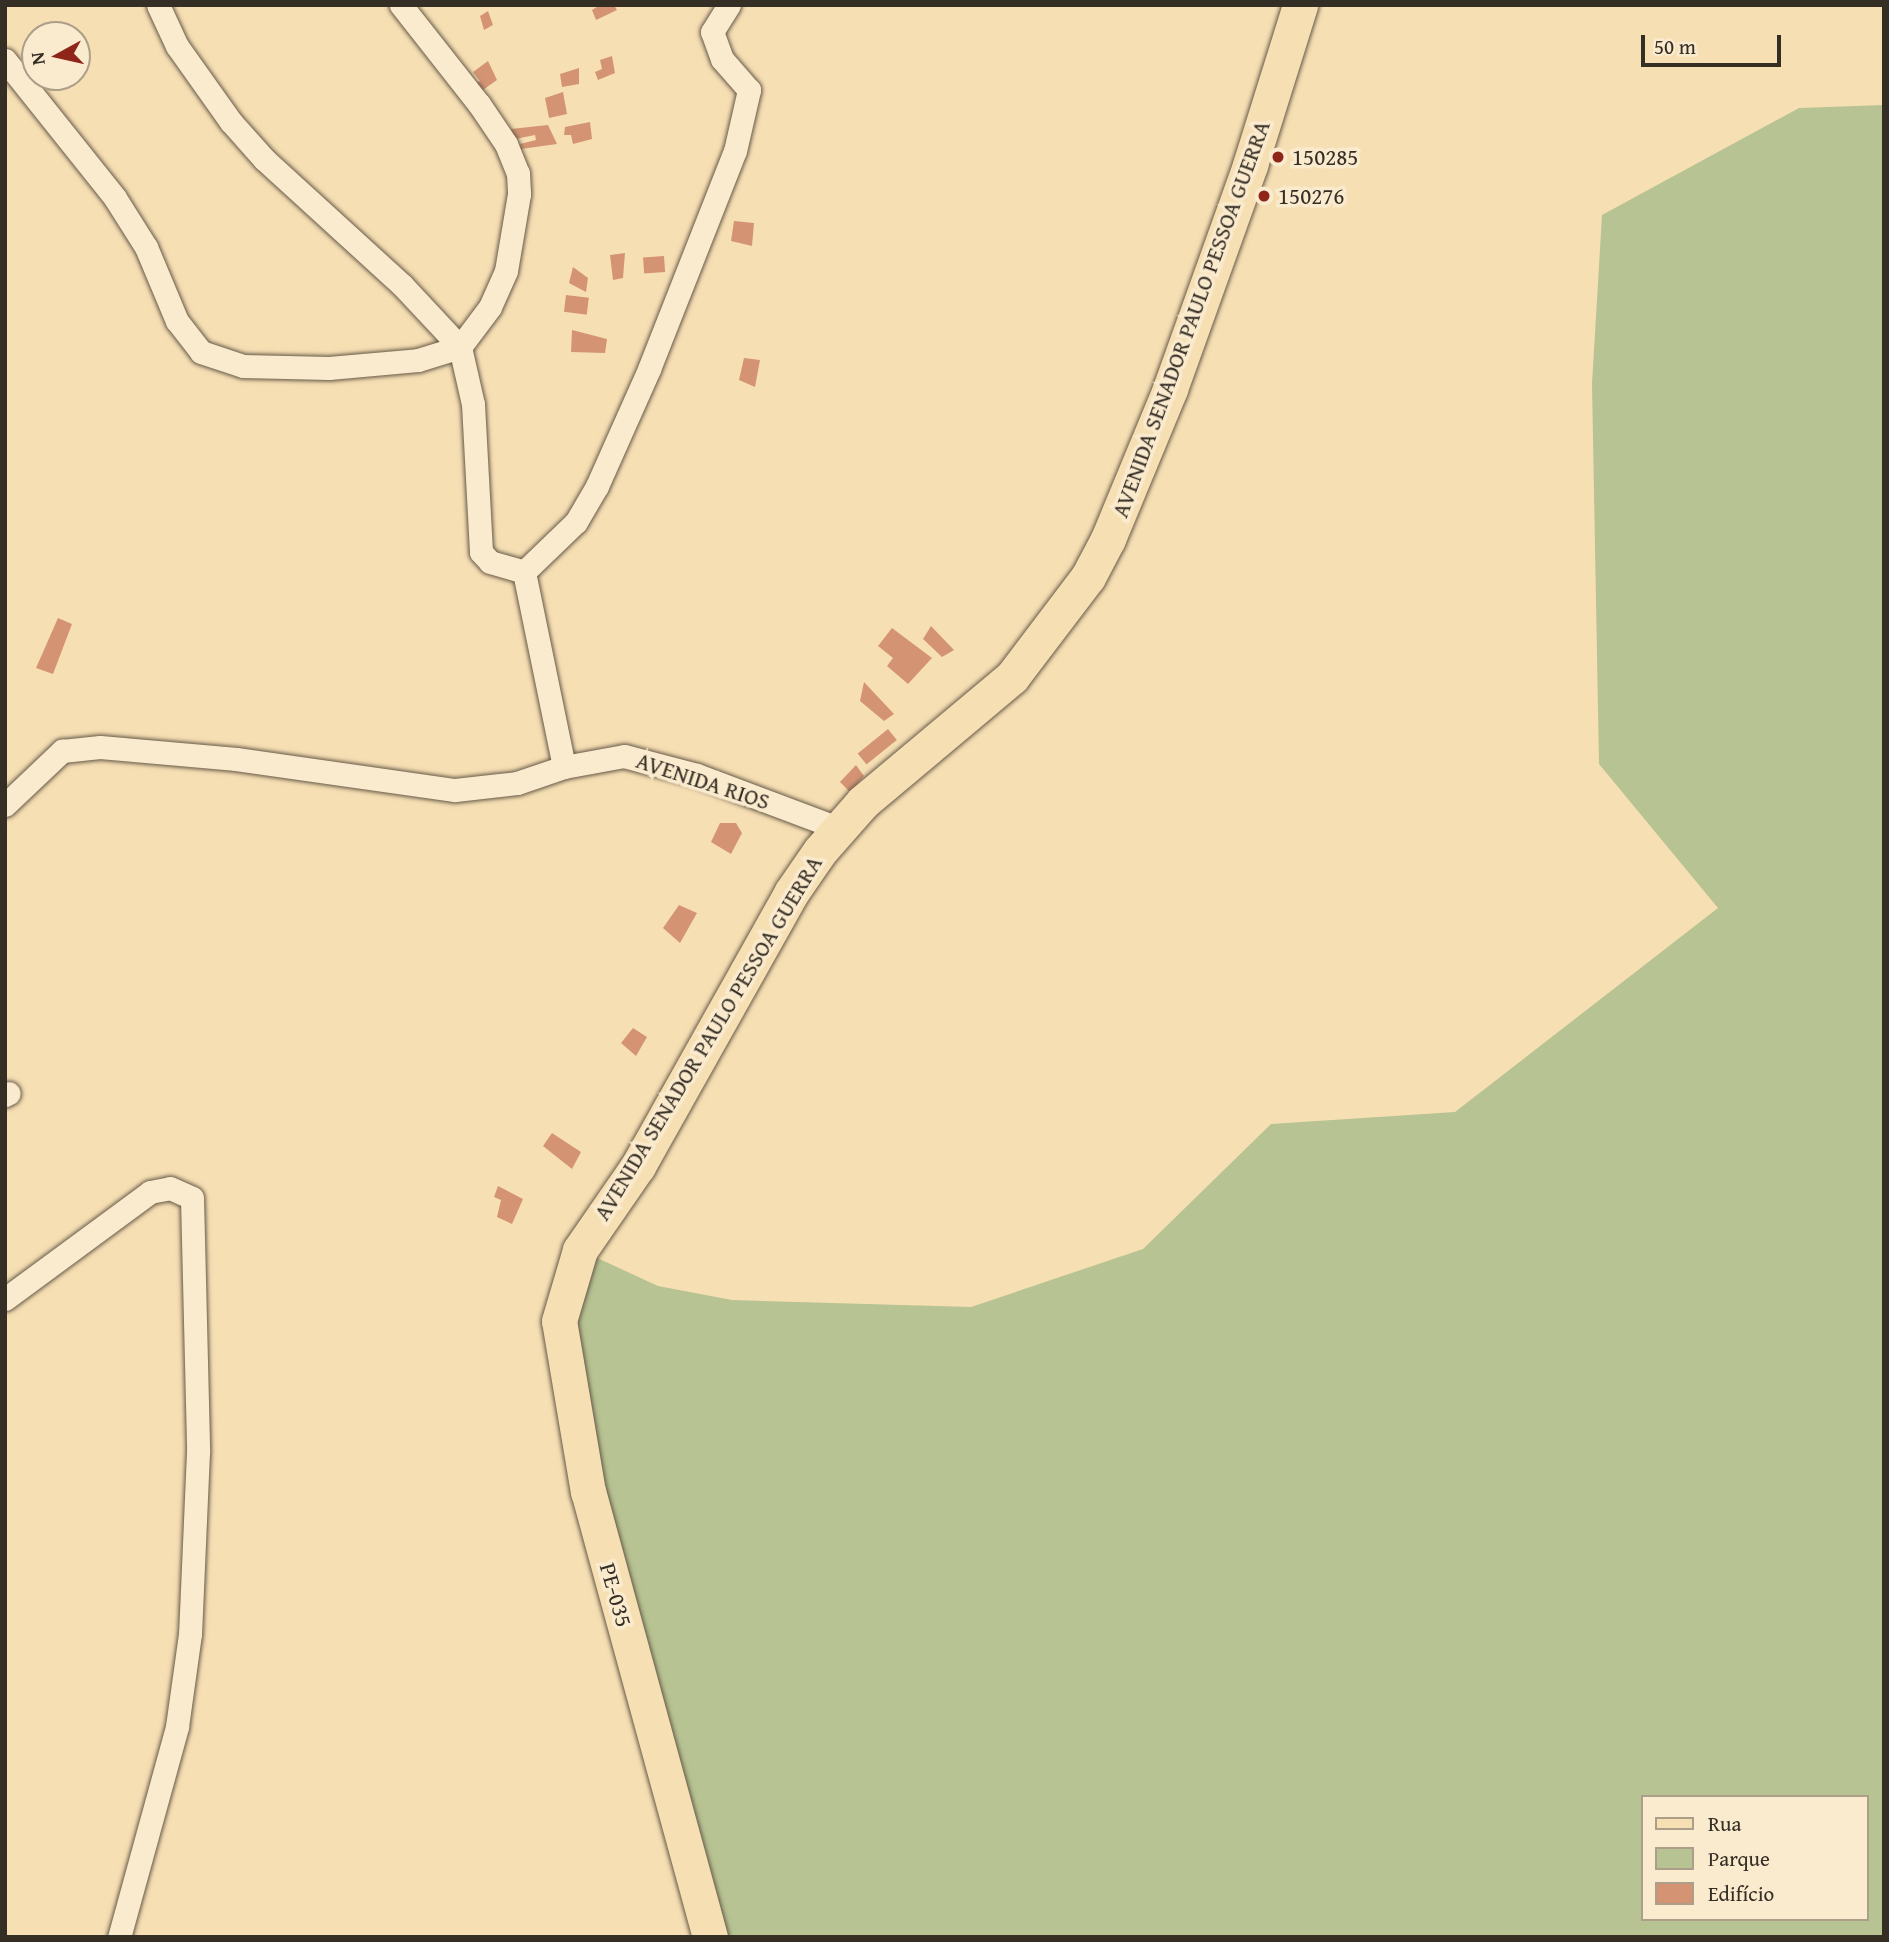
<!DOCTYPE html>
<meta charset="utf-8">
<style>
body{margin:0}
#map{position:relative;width:1889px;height:1942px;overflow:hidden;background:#f7dfb4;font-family:"Gentium Book Plus",serif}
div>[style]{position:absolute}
.green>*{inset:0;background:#b7c392}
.building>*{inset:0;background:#d49474;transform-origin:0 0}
.roads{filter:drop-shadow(0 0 2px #665a48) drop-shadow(0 0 2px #665a48)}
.street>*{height:23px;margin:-11.5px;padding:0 11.5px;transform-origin:11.5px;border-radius:11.5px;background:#faeace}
.primary>*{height:35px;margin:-17.5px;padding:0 17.5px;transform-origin:17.5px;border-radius:17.5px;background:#f7dfb4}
.dots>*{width:19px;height:19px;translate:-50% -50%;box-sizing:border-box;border:4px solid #faeace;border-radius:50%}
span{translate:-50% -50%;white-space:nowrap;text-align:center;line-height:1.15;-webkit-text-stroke:7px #faeace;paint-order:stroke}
.poi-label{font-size:23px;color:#352e24}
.left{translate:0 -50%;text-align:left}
.street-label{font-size:23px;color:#352e24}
.frame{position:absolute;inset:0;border:7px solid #352e24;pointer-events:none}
.legend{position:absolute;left:1641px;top:1795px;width:228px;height:126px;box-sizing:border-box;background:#faeace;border:2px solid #ab9f8a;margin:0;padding:9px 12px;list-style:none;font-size:21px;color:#352e24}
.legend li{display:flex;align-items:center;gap:14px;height:35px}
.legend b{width:35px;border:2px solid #ab9f8a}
.north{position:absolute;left:21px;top:21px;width:70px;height:70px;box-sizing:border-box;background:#faeace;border:2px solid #ab9f8a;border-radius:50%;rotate:262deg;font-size:19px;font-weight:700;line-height:28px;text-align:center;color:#352e24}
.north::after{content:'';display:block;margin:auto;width:24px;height:32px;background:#8f2418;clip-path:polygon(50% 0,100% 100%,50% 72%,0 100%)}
.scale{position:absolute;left:1641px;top:35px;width:140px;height:32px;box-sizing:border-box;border:4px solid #352e24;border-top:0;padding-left:9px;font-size:21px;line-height:24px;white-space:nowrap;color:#352e24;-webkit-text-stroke:5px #faeace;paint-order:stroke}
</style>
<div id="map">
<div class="green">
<i style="clip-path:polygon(evenodd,1884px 105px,1884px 1937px,710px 1937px,570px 1371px,580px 1250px,658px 1286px,732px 1300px,971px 1307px,1143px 1249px,1271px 1124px,1455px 1112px,1718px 908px,1599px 764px,1592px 384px,1602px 215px,1799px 108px,1884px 105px,1642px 1797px,1866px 1797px,1866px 1919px,1642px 1919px,1642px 1797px)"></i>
</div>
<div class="building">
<i style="clip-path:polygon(600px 5px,614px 5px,617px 10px,596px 20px,592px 10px)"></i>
<i style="clip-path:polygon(488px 11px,493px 25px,484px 30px,480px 16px)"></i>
<i style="clip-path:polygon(612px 56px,615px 73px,598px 80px,595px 72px,602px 69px,600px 60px)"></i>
<i style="clip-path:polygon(488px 61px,497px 80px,480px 92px,474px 84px,480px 81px,473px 72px)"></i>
<i style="clip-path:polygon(579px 68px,579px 84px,562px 87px,560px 74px)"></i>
<i style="clip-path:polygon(563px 92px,567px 114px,549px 118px,545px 98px)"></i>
<i style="clip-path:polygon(590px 122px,592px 139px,573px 144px,571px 135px,564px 135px,565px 127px)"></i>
<i style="clip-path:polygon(548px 125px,557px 144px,521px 149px,520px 144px,536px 140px,535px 135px,515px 139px,511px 129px)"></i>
<i style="clip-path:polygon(734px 221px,754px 223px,752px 246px,731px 241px)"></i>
<i style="clip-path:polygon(625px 253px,623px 278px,613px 280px,610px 255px)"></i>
<i style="left:664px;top:256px;width:16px;height:21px;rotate:86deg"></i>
<i style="clip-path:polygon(573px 267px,588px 278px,586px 292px,569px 283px)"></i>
<i style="left:566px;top:295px;width:23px;height:17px;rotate:7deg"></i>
<i style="clip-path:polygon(572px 330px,607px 339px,605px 353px,571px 352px)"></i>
<i style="clip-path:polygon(744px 358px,760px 360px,755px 387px,739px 380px)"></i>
<i style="clip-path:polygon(58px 618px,72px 624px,53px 674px,36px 668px)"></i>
<i style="clip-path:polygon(931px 626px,954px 650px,942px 657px,923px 639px)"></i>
<i style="clip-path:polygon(892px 628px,932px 658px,908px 684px,887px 666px,893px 658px,878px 646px)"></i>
<i style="clip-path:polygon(864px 682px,894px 714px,884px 721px,860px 701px)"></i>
<i style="left:888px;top:729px;width:14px;height:39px;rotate:51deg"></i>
<i style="clip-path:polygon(856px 765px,864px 776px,850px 792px,840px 782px)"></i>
<i style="clip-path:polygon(720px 823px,736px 823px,742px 833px,731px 854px,711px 842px)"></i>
<i style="clip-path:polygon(679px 905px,697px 913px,680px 943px,663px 928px)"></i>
<i style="clip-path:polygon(633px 1028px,647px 1037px,636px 1056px,621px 1043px)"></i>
<i style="clip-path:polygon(552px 1133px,581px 1152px,572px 1169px,543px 1146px)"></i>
<i style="clip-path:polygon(498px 1186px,523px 1199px,512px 1224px,497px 1217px,501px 1200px,494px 1197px)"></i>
</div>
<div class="roads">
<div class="street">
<i style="left:401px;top:5px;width:126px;rotate:51.8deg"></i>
<i style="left:479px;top:104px;width:48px;rotate:56deg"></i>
<i style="left:506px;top:144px;width:31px;rotate:68deg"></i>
<i style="left:518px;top:173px;width:21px;rotate:87deg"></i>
<i style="left:519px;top:194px;width:78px;rotate:99.6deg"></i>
<i style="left:506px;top:271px;width:39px;rotate:114deg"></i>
<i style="left:490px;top:307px;width:50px;rotate:126.9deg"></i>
<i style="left:460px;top:347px;width:58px;rotate:77.2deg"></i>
<i style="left:473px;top:404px;width:148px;rotate:86.9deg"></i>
<i style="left:481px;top:552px;width:13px;rotate:48deg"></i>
<i style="left:490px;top:562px;width:35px;rotate:16deg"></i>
<i style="left:524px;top:572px;width:199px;rotate:78.4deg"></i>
<i style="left:5px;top:60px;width:176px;rotate:51.4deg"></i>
<i style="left:115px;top:198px;width:58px;rotate:57.7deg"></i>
<i style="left:146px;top:247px;width:80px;rotate:67.3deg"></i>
<i style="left:177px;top:321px;width:39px;rotate:52deg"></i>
<i style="left:201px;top:352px;width:44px;rotate:18.4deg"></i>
<i style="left:243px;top:366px;width:86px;rotate:1.3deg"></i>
<i style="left:329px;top:368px;width:89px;rotate:-5.1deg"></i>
<i style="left:418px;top:360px;width:44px;rotate:-17.2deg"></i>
<i style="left:460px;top:347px;width:85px;rotate:-133.1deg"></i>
<i style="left:402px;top:285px;width:187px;rotate:-137.6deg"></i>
<i style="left:264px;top:159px;width:50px;rotate:-131.7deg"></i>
<i style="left:231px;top:122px;width:93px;rotate:-125.4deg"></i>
<i style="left:177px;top:46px;width:45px;rotate:-114.9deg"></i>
<i style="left:524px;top:572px;width:72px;rotate:-43.9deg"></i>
<i style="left:576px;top:522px;width:42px;rotate:-59.7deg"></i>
<i style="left:597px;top:486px;width:128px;rotate:-66deg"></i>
<i style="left:649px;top:369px;width:234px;rotate:-68.5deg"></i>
<i style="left:735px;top:151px;width:63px;rotate:-77.1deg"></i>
<i style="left:749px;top:90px;width:41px;rotate:-131.1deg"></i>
<i style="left:722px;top:59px;width:29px;rotate:-110deg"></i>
<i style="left:712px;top:32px;width:32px;rotate:-58deg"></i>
<i style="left:5px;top:805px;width:79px;rotate:-43.5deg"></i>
<i style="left:62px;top:751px;width:38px;rotate:-6deg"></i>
<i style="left:100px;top:747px;width:137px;rotate:5deg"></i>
<i style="left:236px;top:759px;width:221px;rotate:8.1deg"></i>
<i style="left:455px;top:790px;width:62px;rotate:-6.4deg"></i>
<i style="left:517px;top:783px;width:50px;rotate:-18.8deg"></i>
<i style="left:564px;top:767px;width:61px;rotate:-10.4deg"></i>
<i style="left:624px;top:756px;width:75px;rotate:14.6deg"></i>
<i style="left:697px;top:775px;width:151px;rotate:20.6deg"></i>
<i style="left:5px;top:1095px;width:4px;rotate:-27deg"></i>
<i style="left:5px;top:1299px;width:180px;rotate:-36.4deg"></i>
<i style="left:150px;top:1192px;width:20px;rotate:-11deg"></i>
<i style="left:170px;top:1188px;width:24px;rotate:24deg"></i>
<i style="left:192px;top:1198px;width:254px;rotate:88.6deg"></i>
<i style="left:198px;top:1452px;width:182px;rotate:92.5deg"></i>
<i style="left:190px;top:1634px;width:94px;rotate:98deg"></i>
<i style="left:177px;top:1727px;width:218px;rotate:105.4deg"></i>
</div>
<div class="primary">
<i style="left:710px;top:1937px;width:461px;rotate:-105.3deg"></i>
<i style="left:588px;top:1492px;width:173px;rotate:-99.6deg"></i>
<i style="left:559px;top:1321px;width:74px;rotate:-73.5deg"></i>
<i style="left:580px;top:1250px;width:102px;rotate:-55.4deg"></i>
<i style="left:638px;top:1166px;width:313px;rotate:-60.7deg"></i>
<i style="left:791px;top:893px;width:51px;rotate:-55.4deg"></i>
<i style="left:820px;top:851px;width:65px;rotate:-48.7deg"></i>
<i style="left:863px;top:802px;width:194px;rotate:-40deg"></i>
<i style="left:1012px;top:677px;width:126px;rotate:-52.8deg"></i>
<i style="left:1088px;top:577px;width:43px;rotate:-62.2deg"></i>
<i style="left:1108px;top:539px;width:162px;rotate:-67.5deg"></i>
<i style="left:1170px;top:389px;width:238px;rotate:-70.3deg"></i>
<i style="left:1250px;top:165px;width:168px;rotate:-72.6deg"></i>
</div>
</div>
<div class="dots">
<i style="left:1278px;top:157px;background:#8f2418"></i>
<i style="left:1264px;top:196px;background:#8f2418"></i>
</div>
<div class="poi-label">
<span class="left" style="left:1292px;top:157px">150285</span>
<span class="left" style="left:1278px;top:196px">150276</span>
</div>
<div class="street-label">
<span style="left:1191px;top:319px;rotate:-70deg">AVENIDA SENADOR PAULO PESSOA GUERRA</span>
<span style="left:703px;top:781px;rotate:18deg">AVENIDA RIOS</span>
<span style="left:708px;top:1038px;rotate:-59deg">AVENIDA SENADOR PAULO PESSOA GUERRA</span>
<span style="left:616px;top:1595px;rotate:74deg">PE-035</span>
</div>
<div class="frame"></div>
<ul class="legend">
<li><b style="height:9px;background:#f7dfb4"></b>Rua</li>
<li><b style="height:19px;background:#b7c392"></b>Parque</li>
<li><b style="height:19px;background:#d49474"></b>Edifício</li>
</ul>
<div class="north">N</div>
<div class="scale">50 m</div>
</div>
